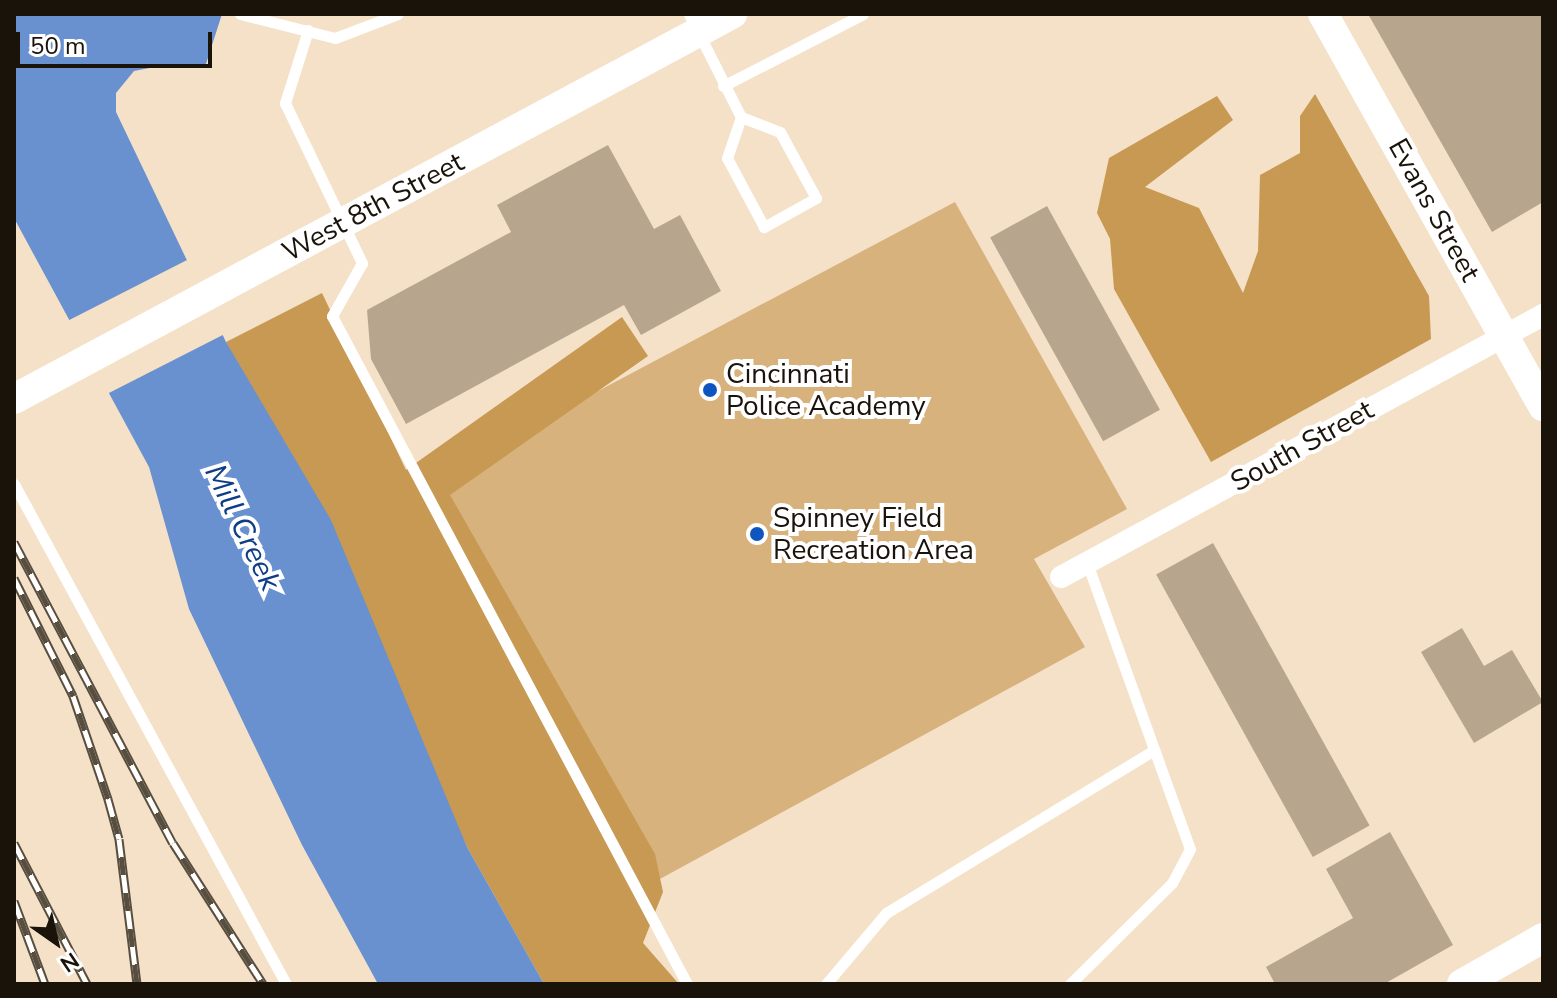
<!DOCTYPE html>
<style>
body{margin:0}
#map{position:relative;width:1557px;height:998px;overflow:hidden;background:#f4e1c7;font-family:"Nunito Sans",sans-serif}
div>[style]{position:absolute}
.green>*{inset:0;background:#d8b27d}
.forest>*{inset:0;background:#c89953}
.water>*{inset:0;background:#6990cf}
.pier>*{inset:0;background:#f4e1c7;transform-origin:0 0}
.building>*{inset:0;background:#b7a58d;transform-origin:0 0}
.lane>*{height:11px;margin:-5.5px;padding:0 5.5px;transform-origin:5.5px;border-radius:5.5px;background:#fff}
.street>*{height:22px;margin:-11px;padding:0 11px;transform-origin:11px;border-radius:11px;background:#fff}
.secondary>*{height:30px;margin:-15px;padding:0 15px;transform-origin:15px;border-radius:15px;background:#fff}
.rail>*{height:9px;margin-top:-4.5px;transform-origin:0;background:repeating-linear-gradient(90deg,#fff 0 18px,#584e40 0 36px);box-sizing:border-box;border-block:2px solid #584e40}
.dots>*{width:22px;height:22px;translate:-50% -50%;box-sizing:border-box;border:4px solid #fff;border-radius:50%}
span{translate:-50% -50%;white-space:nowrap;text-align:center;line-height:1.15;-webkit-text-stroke:8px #fff;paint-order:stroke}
.street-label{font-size:28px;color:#19130a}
.poi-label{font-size:28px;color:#19130a}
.left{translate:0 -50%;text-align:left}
.water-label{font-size:30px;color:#0d3d87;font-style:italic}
.frame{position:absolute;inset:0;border:16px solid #19130a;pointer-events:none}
.north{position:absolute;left:16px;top:902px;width:80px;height:80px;-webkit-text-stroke:6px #fff;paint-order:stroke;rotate:146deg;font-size:22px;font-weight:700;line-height:32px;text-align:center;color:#19130a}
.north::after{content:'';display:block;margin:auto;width:28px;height:36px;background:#19130a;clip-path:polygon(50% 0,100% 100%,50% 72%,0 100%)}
.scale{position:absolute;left:16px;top:32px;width:196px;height:36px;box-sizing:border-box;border:4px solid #19130a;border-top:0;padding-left:10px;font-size:24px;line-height:28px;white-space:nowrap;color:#19130a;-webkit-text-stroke:6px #fff;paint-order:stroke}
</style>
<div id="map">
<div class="green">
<i style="clip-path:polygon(955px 202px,1127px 509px,1034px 559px,1085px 647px,625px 898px,411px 490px)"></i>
</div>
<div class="forest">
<i style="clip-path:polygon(1315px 94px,1429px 296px,1431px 339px,1211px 462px,1114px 289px,1110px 239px,1097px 213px,1109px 158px,1217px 96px,1233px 120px,1145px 187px,1199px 208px,1243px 293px,1258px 251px,1260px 175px,1300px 153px,1300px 116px)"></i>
<i style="clip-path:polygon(322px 293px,406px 470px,622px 317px,648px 356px,450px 495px,655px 854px,663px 892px,643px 943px,679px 984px,544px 984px,467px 847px,226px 342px)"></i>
</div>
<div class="water">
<i style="clip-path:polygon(14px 14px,222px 14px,205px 67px,165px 65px,134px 71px,116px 93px,116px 112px,226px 342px,331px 520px,467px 847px,544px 984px,378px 984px,302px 845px,189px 609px,149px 467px,14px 218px)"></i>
</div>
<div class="pier">
<i style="left:189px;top:259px;width:83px;height:136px;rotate:63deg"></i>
</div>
<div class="building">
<i style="clip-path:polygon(1368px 14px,1543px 14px,1543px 202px,1492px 232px)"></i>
<i style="clip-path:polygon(608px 145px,654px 229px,680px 215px,721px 291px,641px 335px,624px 305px,406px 424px,371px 359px,367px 310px,511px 232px,497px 205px)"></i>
<i style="left:1047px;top:206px;width:233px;height:65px;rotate:61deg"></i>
<i style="left:1213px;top:543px;width:323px;height:65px;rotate:61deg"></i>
<i style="clip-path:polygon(1462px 628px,1484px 666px,1512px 650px,1543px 702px,1474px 743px,1421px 652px)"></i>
<i style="clip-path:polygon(1390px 832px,1453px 945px,1384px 984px,1275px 984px,1266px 967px,1353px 918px,1326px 869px)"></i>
</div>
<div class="lane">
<i style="left:240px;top:14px;width:98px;rotate:14.2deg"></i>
<i style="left:335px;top:38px;width:67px;rotate:-20.9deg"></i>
<i style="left:689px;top:14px;width:115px;rotate:63.2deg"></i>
<i style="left:741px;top:117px;width:42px;rotate:21deg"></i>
<i style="left:780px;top:132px;width:75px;rotate:61.4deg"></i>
<i style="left:816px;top:198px;width:60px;rotate:150.9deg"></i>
<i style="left:764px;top:227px;width:78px;rotate:-118.2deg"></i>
<i style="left:727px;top:158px;width:43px;rotate:-71.1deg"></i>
<i style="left:308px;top:30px;width:77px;rotate:107.5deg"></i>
<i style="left:285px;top:103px;width:178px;rotate:64.3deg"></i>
<i style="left:362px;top:263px;width:61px;rotate:119.5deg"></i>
<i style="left:332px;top:316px;width:756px;rotate:62.01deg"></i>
<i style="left:723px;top:86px;width:157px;rotate:-27.2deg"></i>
<i style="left:14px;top:484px;width:569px;rotate:61.45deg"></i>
<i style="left:826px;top:984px;width:93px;rotate:-49.8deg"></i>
<i style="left:886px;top:913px;width:314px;rotate:-31.3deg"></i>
<i style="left:1070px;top:984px;width:144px;rotate:-44.7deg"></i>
<i style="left:1172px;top:883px;width:38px;rotate:-62deg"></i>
<i style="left:1190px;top:849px;width:304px;rotate:-109.8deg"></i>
</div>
<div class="street">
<i style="left:1061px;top:577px;width:549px;rotate:-28.53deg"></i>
</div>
<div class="secondary">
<i style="left:1323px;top:14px;width:450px;rotate:60.7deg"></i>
<i style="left:14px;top:399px;width:815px;rotate:-28.2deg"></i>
<i style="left:1462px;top:984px;width:93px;rotate:-29.6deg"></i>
</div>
<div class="rail">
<i style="left:14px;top:542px;width:340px;rotate:62.2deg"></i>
<i style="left:173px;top:843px;width:167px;rotate:57.4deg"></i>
<i style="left:14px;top:578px;width:132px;rotate:63.4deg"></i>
<i style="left:73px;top:696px;width:109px;rotate:71.2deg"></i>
<i style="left:108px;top:799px;width:41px;rotate:74.6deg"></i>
<i style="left:119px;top:839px;width:146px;rotate:82.9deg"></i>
<i style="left:14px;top:843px;width:159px;rotate:62.6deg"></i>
<i style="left:14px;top:901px;width:89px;rotate:69.5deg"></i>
</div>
<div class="dots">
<i style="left:710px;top:390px;background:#0e55c0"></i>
<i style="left:757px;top:534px;background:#0e55c0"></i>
</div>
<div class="street-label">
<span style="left:373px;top:207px;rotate:-28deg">West 8th Street</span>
<span style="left:1434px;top:210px;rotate:61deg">Evans Street</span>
<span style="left:1302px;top:446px;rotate:-29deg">South Street</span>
</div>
<div class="poi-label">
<span class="left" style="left:726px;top:390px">Cincinnati<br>Police Academy</span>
<span class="left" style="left:773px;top:534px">Spinney Field<br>Recreation Area</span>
</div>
<div class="water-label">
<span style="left:242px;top:528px;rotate:64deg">Mill Creek</span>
</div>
<div class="frame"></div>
<div class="north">N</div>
<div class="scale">50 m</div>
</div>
